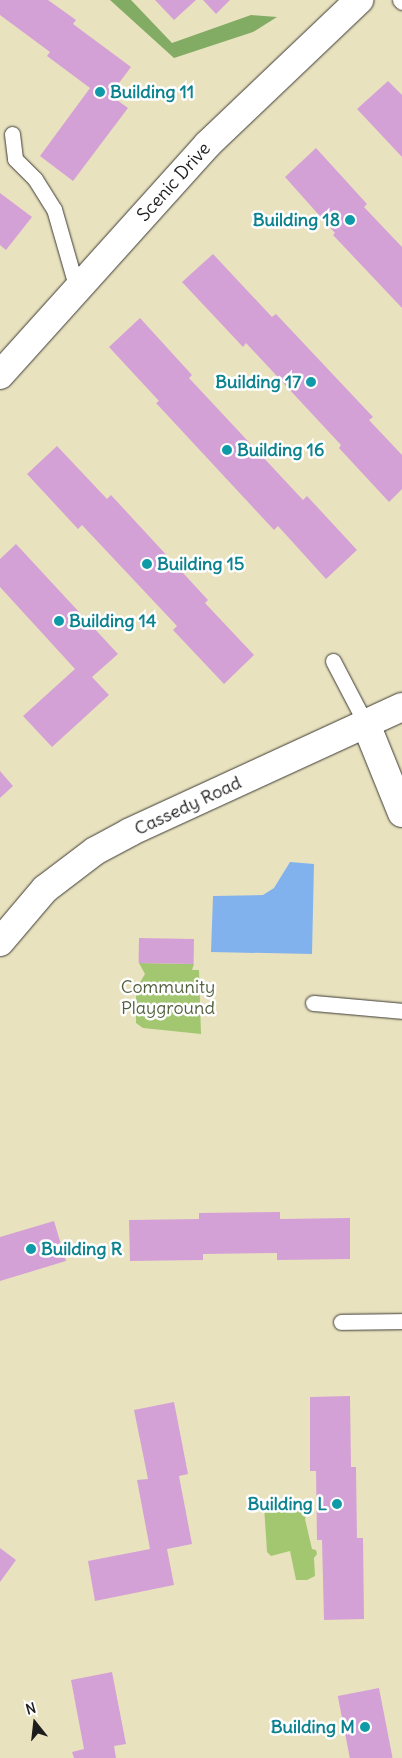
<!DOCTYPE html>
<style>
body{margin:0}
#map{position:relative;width:402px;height:1758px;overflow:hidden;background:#e9e2bf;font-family:Delius,sans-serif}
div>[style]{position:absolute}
.green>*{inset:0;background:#a3c771}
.forest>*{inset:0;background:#82ac63}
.water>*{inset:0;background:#82b2ed}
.building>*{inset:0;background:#d4a1d6;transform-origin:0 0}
.roads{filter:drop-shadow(0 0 1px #3b3a34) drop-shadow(0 0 1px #3b3a34)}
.service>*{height:15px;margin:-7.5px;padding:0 7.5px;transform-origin:7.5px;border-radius:7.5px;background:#fff}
.minor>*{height:28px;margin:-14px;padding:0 14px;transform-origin:14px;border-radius:14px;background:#fff}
.tertiary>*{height:28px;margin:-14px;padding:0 14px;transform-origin:14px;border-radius:14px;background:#fff}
.dots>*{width:14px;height:14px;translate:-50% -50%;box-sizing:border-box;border:2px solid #fff;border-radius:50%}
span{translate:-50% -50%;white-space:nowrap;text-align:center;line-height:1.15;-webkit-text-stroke:5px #fff;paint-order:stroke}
.culture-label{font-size:18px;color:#0d838f;font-weight:700}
.left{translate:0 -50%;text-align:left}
.right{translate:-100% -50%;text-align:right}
.street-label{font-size:18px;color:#1c1c1c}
.park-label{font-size:18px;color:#52603e}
.north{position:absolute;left:10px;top:1698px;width:50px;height:50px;-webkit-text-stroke:4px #fff;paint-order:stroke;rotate:344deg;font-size:14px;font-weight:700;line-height:20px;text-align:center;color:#1c1c1c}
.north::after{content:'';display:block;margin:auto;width:18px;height:22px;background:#1c1c1c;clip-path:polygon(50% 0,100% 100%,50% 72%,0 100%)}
</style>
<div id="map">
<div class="green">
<i style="clip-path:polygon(139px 963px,194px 964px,192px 970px,199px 970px,201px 1034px,143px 1028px,136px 1023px,136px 989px,145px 974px)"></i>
<i style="clip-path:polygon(287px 1504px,302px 1507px,308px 1511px,305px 1519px,312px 1549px,316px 1550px,317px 1554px,314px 1558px,315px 1576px,307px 1580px,296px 1580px,290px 1551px,271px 1556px,267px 1552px,264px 1506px)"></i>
</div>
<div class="forest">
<i style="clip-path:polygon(110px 0,131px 0,172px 43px,251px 15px,277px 17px,253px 32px,174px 58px)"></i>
</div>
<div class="water">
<i style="clip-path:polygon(290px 862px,314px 864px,312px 954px,211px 952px,213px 896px,263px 895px,274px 888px)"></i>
</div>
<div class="building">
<i style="clip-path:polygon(0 0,48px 0,76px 20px,73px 24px,131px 67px,110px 95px,128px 108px,73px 181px,40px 156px,90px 88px,47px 56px,50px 52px,0 15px)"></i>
<i style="clip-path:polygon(155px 0,196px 0,174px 20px)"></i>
<i style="clip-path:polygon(203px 0,230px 0,216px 14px)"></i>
<i style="clip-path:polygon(388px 81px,402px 95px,402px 157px,357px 109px)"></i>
<i style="clip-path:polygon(316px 148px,367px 204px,364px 207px,402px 247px,402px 308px,333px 235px,335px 233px,285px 177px)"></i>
<i style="clip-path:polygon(0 193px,32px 217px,6px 250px,0 245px)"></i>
<i style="clip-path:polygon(213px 254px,272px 317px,276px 314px,373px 417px,369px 420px,402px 455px,402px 489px,389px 502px,339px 448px,341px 445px,246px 343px,243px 347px,182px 282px)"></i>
<i style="clip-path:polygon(140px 318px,192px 375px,189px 378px,303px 500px,307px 496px,357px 550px,326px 579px,278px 526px,274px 530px,156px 403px,159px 401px,109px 347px)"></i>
<i style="clip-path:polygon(57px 446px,107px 499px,111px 495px,208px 600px,205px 603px,254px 655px,224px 684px,173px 630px,177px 626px,82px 525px,78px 529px,27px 474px)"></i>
<i style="clip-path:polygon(16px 544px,118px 654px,92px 677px,109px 695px,52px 747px,23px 716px,75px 669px,0 587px,0 559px)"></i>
<i style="clip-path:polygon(0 771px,13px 786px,0 798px)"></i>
<i style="left:139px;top:938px;width:55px;height:25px;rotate:1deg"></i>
<i style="clip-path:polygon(280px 1212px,280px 1219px,350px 1218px,350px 1259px,277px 1260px,277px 1253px,203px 1254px,203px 1260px,130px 1261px,129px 1220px,199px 1219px,199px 1213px)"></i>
<i style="clip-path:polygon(54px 1221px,66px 1261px,0 1281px,0 1237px)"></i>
<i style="clip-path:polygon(350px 1396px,351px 1467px,356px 1467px,357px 1538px,363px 1538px,364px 1619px,324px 1620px,322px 1540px,317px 1540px,316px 1471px,310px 1471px,310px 1397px)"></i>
<i style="clip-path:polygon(174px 1402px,188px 1474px,179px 1476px,192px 1544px,167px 1549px,174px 1585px,95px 1601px,88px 1561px,150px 1549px,137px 1480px,148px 1479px,134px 1410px)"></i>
<i style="clip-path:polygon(0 1548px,16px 1560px,0 1582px)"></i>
<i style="clip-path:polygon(112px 1672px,126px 1744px,114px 1746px,116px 1758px,74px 1758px,72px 1752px,84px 1749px,71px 1680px)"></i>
<i style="left:379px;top:1688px;width:71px;height:42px;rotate:79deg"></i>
</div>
<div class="roads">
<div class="service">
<i style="left:400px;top:0;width:3px;rotate:45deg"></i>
<i style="left:12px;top:134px;width:25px;rotate:83deg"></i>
<i style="left:15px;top:159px;width:28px;rotate:45deg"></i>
<i style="left:35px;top:179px;width:36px;rotate:58deg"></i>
<i style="left:54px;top:209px;width:83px;rotate:74deg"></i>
<i style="left:333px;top:661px;width:71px;rotate:62.4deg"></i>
<i style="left:313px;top:1003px;width:89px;rotate:5.1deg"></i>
<i style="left:341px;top:1322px;width:61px;rotate:-0.9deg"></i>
</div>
<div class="minor">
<i style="left:0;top:375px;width:311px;rotate:-48deg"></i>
<i style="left:208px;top:144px;width:209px;rotate:-43.6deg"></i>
</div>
<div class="tertiary">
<i style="left:366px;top:724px;width:96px;rotate:68deg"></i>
<i style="left:0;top:942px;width:70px;rotate:-49.7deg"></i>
<i style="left:45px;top:889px;width:63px;rotate:-37.2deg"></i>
<i style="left:95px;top:851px;width:40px;rotate:-28deg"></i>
<i style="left:130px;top:832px;width:299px;rotate:-24.7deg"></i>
</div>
</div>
<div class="dots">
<i style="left:100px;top:92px;background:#0f9aa8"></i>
<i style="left:350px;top:220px;background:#0f9aa8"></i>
<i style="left:311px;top:382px;background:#0f9aa8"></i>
<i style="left:227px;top:450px;background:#0f9aa8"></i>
<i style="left:147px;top:564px;background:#0f9aa8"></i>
<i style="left:59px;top:621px;background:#0f9aa8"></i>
<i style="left:31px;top:1249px;background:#0f9aa8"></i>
<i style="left:337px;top:1504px;background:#0f9aa8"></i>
<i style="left:365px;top:1727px;background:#0f9aa8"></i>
</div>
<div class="culture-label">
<span class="left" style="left:110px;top:92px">Building 11</span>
<span class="right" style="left:340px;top:220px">Building 18</span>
<span class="right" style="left:301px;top:382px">Building 17</span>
<span class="left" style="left:237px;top:450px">Building 16</span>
<span class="left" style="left:157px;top:564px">Building 15</span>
<span class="left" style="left:69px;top:621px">Building 14</span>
<span class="left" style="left:41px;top:1249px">Building R</span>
<span class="right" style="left:327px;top:1504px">Building L</span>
<span class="right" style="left:355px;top:1727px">Building M</span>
</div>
<div class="street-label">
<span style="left:174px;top:182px;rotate:-48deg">Scenic Drive</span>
<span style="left:188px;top:806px;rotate:-25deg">Cassedy Road</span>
</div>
<div class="park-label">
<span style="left:168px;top:998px">Community<br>Playground</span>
</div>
<div class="north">N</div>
</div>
